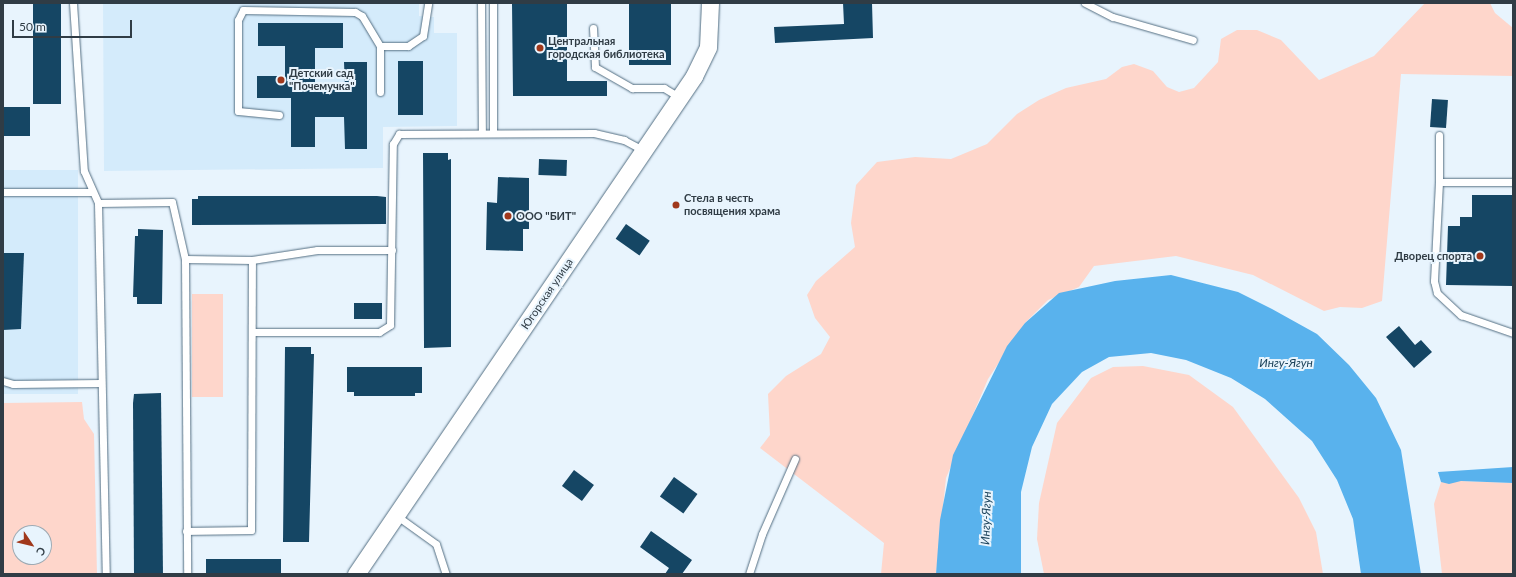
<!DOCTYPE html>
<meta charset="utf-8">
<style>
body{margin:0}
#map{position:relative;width:1516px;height:577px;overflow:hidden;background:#e8f4fd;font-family:Lato,sans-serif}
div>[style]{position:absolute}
.built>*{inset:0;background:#d4ebfb;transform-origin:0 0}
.green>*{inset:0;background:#fed6cb;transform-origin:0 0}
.water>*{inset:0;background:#59b2ed}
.building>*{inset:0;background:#154664;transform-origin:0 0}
.roads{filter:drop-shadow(0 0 1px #536e82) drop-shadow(0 0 1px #536e82)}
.service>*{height:7px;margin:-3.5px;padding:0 3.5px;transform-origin:3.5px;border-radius:3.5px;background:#fff}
.tertiary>*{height:17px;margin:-8.5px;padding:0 8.5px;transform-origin:8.5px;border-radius:8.5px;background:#fff}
.dots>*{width:11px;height:11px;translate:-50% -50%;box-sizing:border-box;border:2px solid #e8f4fd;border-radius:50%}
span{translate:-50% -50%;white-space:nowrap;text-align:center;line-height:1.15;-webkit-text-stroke:4px #e8f4fd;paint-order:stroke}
.poi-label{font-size:11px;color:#303c45;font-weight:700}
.left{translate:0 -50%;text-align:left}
.right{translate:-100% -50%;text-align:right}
.street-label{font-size:11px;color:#303c45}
.water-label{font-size:12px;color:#1f455d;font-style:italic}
.frame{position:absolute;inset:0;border:4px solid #303c45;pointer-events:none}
.north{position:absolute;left:12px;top:525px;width:40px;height:40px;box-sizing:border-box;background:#e8f4fd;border:1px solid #9eaab3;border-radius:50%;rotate:125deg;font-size:11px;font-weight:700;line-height:16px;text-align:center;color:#303c45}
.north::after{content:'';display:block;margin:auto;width:14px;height:18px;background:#a0381b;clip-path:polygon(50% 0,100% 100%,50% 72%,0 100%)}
.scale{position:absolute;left:12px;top:20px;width:120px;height:18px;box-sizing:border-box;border:2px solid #303c45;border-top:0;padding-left:5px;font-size:12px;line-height:14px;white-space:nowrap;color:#303c45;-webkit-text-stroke:3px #e8f4fd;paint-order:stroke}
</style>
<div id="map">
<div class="built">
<i style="clip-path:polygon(103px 3px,419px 3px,419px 16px,434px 17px,434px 33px,457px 33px,457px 126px,383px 127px,383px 168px,104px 171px)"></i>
<i style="left:78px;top:170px;width:224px;height:75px;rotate:90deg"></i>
</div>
<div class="green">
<i style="clip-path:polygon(1425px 3px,1490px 3px,1495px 13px,1513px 28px,1513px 76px,1401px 74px,1382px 301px,1362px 308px,1340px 307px,1324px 311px,1253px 275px,1176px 256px,1094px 266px,1079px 287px,1048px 300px,1025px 323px,988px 379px,946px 478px,936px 574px,881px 574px,884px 543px,760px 448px,770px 435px,768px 394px,786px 376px,821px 354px,830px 337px,815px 318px,807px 295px,816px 281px,855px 247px,851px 223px,856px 185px,877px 162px,915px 157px,951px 159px,987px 144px,1017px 114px,1039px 100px,1066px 88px,1106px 79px,1122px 67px,1134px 64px,1153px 71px,1167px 87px,1179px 92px,1194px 88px,1218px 62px,1221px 39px,1237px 30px,1257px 30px,1281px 40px,1319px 80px,1374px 56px)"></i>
<i style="left:192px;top:294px;width:31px;height:103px"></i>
<i style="clip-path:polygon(1143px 366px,1189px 375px,1233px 407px,1299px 498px,1316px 532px,1323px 574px,1044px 574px,1037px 539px,1039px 503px,1057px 423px,1091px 378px,1113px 367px)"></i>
<i style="clip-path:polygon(evenodd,82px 402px,84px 419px,94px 434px,97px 574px,3px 574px,3px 403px,82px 402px,20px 533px,44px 533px,44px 557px,20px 557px,20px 533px)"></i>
<i style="clip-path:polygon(1461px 481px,1513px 483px,1513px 574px,1442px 574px,1434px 504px,1441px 482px)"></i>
</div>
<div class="water">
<i style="clip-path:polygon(1171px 275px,1238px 292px,1272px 309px,1317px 334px,1349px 365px,1376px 398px,1401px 450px,1421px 574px,1361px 574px,1353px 519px,1337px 480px,1312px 441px,1265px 399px,1231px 378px,1186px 360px,1151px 353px,1109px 357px,1082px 372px,1052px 404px,1032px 447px,1021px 492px,1021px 574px,936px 574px,940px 520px,953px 455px,1007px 346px,1025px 323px,1059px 293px,1115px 281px)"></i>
<i style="clip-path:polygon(1513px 467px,1513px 483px,1461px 481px,1449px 484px,1441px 482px,1438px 472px)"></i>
</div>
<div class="building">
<i style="left:33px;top:3px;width:28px;height:101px"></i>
<i style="clip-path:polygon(512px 3px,567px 3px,567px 81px,607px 81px,607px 96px,513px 96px)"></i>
<i style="left:629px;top:3px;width:42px;height:62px"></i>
<i style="clip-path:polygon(843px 3px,872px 3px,873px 38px,775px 43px,774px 27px,844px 24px)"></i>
<i style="clip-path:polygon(258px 23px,343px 23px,343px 48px,315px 48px,315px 89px,345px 89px,344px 62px,367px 62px,367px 149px,345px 149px,344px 117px,315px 117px,315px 147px,291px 147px,291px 98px,257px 98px,257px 76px,285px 76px,285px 46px,258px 46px)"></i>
<i style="left:398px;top:61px;width:25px;height:54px"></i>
<i style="left:1432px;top:99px;width:16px;height:28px;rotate:4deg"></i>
<i style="left:3px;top:107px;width:27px;height:29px"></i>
<i style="clip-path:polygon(423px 153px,448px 153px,448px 160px,451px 159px,451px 347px,424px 348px)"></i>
<i style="left:539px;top:159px;width:28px;height:16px;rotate:2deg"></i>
<i style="clip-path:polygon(498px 177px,529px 178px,529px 229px,523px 229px,523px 251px,486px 250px,487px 202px,497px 203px)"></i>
<i style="clip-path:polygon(1472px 195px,1513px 195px,1513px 286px,1446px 285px,1448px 226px,1460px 226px,1460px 217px,1472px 217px)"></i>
<i style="clip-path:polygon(198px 196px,377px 196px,386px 197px,386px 224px,192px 225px,192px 199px,198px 199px)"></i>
<i style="left:626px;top:224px;width:29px;height:18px;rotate:35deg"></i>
<i style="clip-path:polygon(138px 229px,163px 230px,162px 304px,137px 304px,137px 297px,133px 297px,135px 236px,138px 236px)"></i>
<i style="clip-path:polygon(3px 253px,24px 253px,21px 329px,3px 330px)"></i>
<i style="left:382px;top:303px;width:16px;height:28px;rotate:90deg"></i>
<i style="clip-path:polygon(1399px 326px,1415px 345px,1421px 340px,1432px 352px,1414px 368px,1386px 337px)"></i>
<i style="clip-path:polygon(285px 347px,311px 347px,311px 354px,314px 354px,309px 542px,283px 542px)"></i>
<i style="clip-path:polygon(347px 367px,422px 367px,422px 393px,415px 393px,415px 396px,354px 396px,354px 392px,347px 392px)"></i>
<i style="clip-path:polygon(161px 393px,163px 574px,134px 574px,133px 403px,134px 394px)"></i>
<i style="left:574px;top:470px;width:25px;height:20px;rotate:37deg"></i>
<i style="left:674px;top:477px;width:29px;height:24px;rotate:36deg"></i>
<i style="clip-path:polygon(651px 531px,692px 560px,682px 574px,665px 574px,669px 568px,640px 547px)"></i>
<i style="left:206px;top:559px;width:75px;height:15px"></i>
</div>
<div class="roads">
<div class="service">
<i style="left:73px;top:3px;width:168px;rotate:86.3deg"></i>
<i style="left:84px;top:171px;width:35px;rotate:66deg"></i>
<i style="left:98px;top:203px;width:371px;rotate:88.8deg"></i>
<i style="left:481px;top:3px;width:129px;rotate:89.6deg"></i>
<i style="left:493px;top:3px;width:129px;rotate:90deg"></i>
<i style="left:1085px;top:3px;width:31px;rotate:27deg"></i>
<i style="left:1113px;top:17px;width:83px;rotate:16deg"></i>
<i style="left:593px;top:28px;width:39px;rotate:87deg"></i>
<i style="left:595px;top:67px;width:43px;rotate:29.6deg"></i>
<i style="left:632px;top:88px;width:32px"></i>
<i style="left:664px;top:88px;width:17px;rotate:31deg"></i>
<i style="left:380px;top:92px;width:46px;rotate:-90deg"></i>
<i style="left:279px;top:115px;width:41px;rotate:-174.4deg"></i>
<i style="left:238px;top:111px;width:91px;rotate:-90deg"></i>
<i style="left:238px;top:20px;width:11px;rotate:-63deg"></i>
<i style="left:243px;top:10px;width:112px;rotate:1deg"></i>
<i style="left:355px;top:12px;width:8px;rotate:30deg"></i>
<i style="left:362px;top:16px;width:35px;rotate:59deg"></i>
<i style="left:380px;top:46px;width:28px"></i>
<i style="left:408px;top:46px;width:18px;rotate:-34deg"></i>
<i style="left:423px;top:36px;width:33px;rotate:-81deg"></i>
<i style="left:1439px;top:182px;width:47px;rotate:-90deg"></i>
<i style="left:1513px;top:182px;width:74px;rotate:180deg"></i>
<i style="left:1439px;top:182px;width:99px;rotate:92.9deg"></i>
<i style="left:1434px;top:281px;width:12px;rotate:76deg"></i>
<i style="left:1437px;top:293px;width:33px;rotate:43deg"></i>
<i style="left:1461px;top:315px;width:55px;rotate:19.1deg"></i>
<i style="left:3px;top:192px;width:88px"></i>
<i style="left:98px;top:203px;width:74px;rotate:-0.8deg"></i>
<i style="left:172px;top:202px;width:58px;rotate:77.2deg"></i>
<i style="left:185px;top:259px;width:315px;rotate:89.6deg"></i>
<i style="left:185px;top:259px;width:67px;rotate:0.9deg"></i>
<i style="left:252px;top:260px;width:66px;rotate:-8.7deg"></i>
<i style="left:317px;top:250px;width:75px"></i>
<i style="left:252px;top:332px;width:127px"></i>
<i style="left:379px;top:332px;width:13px;rotate:-32deg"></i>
<i style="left:390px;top:325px;width:181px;rotate:-89.1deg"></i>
<i style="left:393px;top:144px;width:12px;rotate:-59deg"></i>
<i style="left:399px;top:134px;width:195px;rotate:-0.3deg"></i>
<i style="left:594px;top:133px;width:31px;rotate:13deg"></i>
<i style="left:624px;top:140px;width:21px;rotate:28deg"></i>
<i style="left:3px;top:381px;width:10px;rotate:17deg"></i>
<i style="left:13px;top:384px;width:88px;rotate:-0.7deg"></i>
<i style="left:397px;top:516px;width:48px;rotate:35.7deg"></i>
<i style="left:436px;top:544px;width:32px;rotate:72deg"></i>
<i style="left:186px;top:531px;width:65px;rotate:-0.9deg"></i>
<i style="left:251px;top:530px;width:270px;rotate:-89.8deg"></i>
<i style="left:749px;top:574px;width:42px;rotate:-72deg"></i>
<i style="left:762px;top:534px;width:82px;rotate:-66.3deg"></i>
</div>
<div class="tertiary">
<i style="left:356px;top:574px;width:602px;rotate:-55.83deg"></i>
<i style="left:694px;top:76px;width:32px;rotate:-64deg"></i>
<i style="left:708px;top:47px;width:44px;rotate:-87.4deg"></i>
</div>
</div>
<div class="dots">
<i style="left:540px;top:48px;background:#a0381b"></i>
<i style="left:281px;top:80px;background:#a0381b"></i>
<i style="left:676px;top:205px;background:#a0381b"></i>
<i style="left:508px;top:216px;background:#a0381b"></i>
<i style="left:1480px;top:256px;background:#a0381b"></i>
</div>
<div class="poi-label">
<span class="left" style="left:548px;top:48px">Центральная<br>городская библиотека</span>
<span class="left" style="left:289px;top:80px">Детский сад<br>"Почемучка"</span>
<span class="left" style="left:684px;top:205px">Стела в честь<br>посвящения храма</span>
<span class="left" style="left:516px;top:216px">ООО "БИТ"</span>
<span class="right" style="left:1472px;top:256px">Дворец спорта</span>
</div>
<div class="street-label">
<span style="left:547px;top:294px;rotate:-56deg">Югорская улица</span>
</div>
<div class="water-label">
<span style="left:1286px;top:363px">Ингу-Ягун</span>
<span style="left:986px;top:518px;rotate:-88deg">Ингу-Ягун</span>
</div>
<div class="frame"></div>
<div class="north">С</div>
<div class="scale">50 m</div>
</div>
